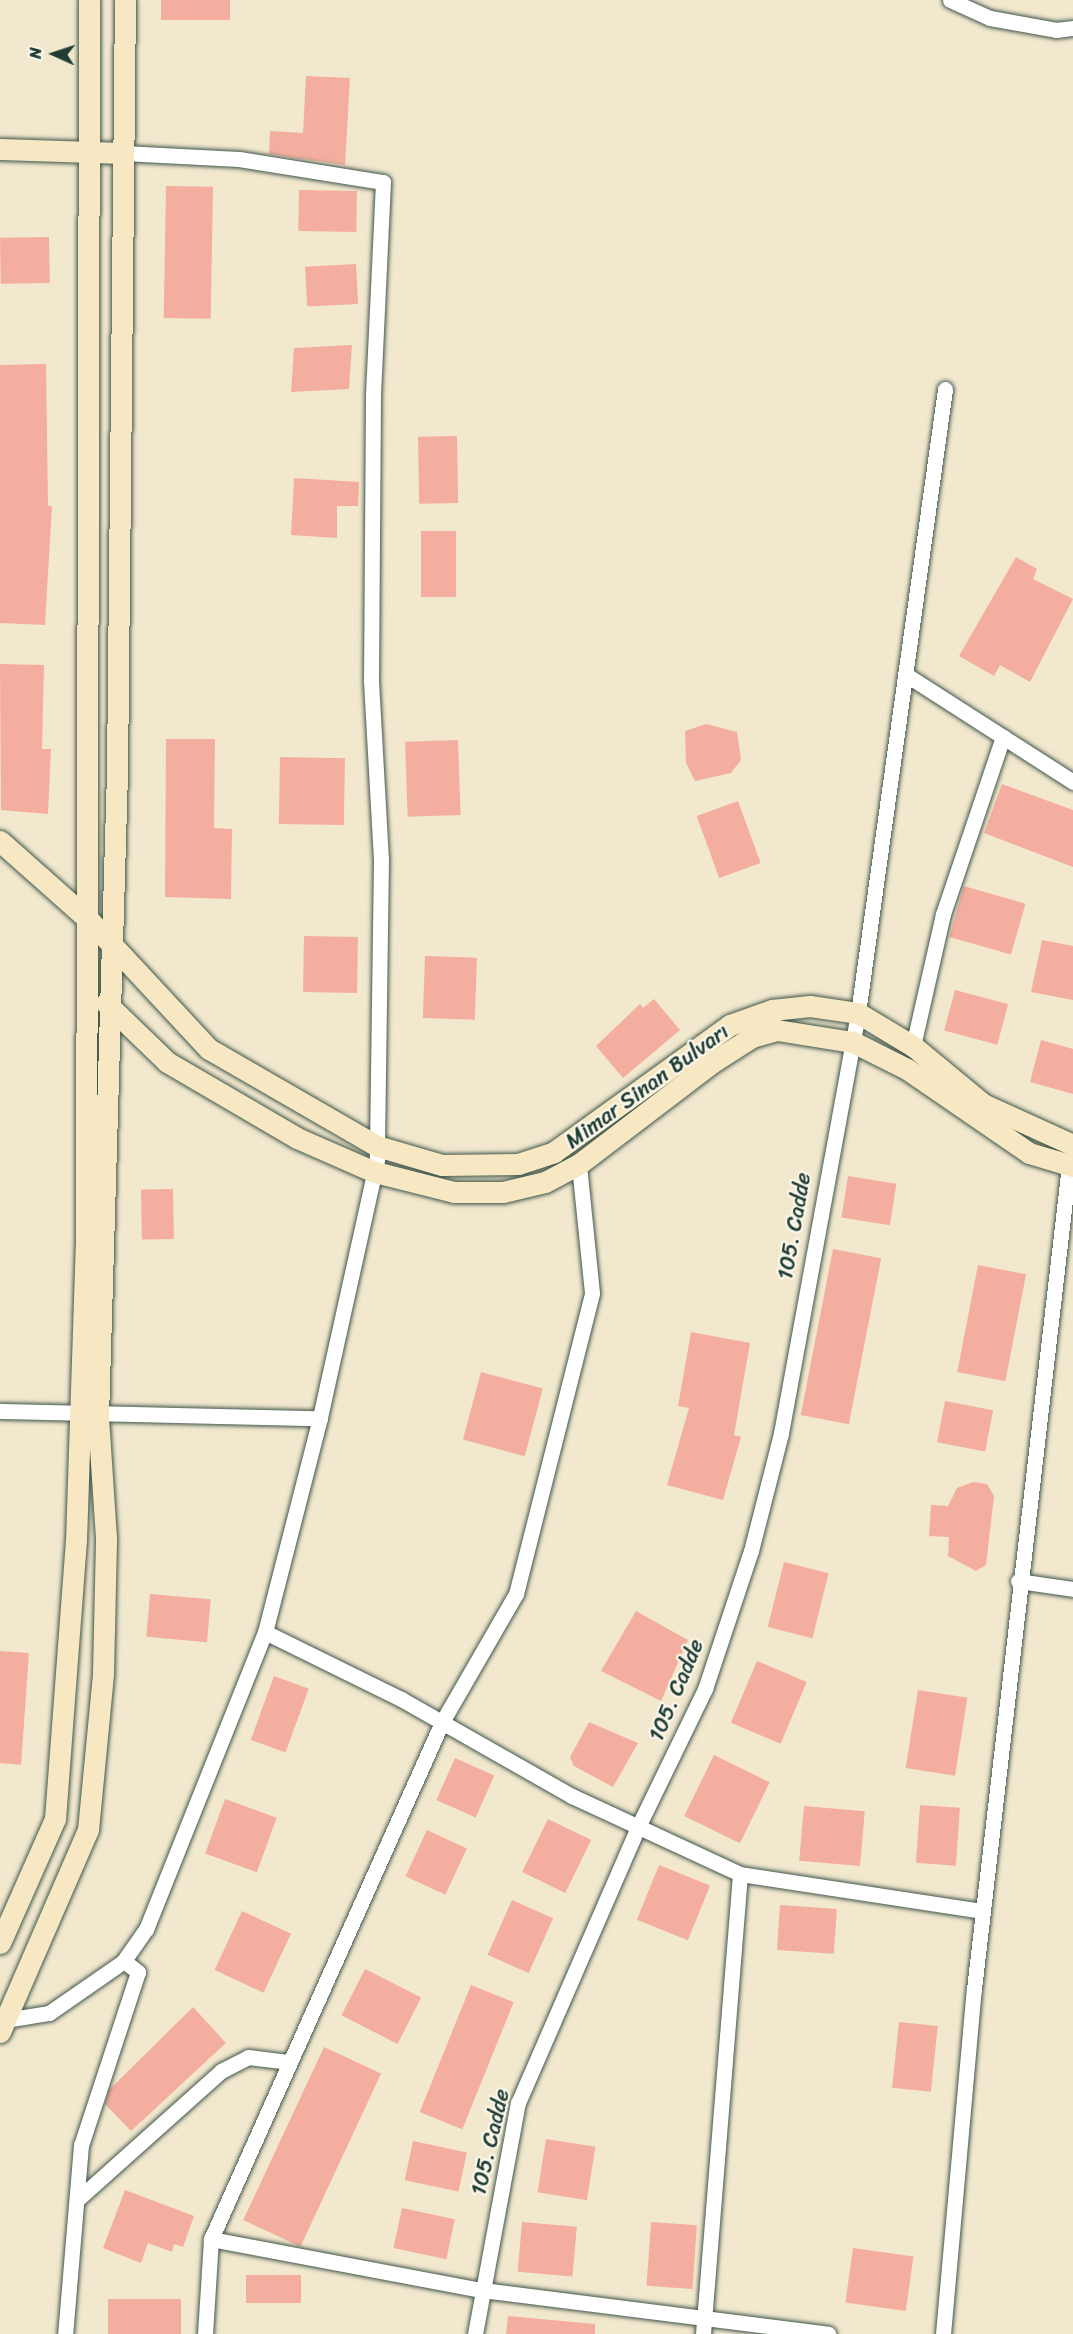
<!DOCTYPE html>
<meta charset="utf-8">
<style>
body{margin:0}
#map{position:relative;width:1073px;height:2334px;overflow:hidden;background:#f2e8ce;font-family:Sriracha,sans-serif}
div>[style]{position:absolute}
.building>*{inset:0;background:#f4aea0;transform-origin:0 0}
.roads{filter:drop-shadow(0 0 2px #3f574b) drop-shadow(0 0 2px #3f574b)}
.street>*{height:15px;margin:-7.5px;padding:0 7.5px;transform-origin:7.5px;border-radius:7.5px;background:#fff}
.secondary>*{height:21px;margin:-10.5px;padding:0 10.5px;transform-origin:10.5px;border-radius:10.5px;background:#f7e8c3}
span{translate:-50% -50%;white-space:nowrap;text-align:center;line-height:1.15;-webkit-text-stroke:4.5px #fbf7ec;paint-order:stroke}
.street-label{font-size:22px;color:#1f3d34}
.north{position:absolute;left:24px;top:24px;width:60px;height:60px;-webkit-text-stroke:4px #fbf7ec;paint-order:stroke;rotate:273deg;font-size:16px;font-weight:700;line-height:24px;text-align:center;color:#1f3d34}
.north::after{content:'';display:block;margin:auto;width:21px;height:27px;background:#1f3d34;clip-path:polygon(50% 0,100% 100%,50% 72%,0 100%)}
</style>
<div id="map">
<div class="building">
<i style="left:161px;top:0;width:69px;height:20px"></i>
<i style="clip-path:polygon(306px 76px,350px 78px,345px 165px,269px 154px,270px 131px,303px 133px)"></i>
<i style="left:166px;top:186px;width:47px;height:132px;rotate:1deg"></i>
<i style="left:299px;top:190px;width:58px;height:41px;rotate:1deg"></i>
<i style="left:49px;top:237px;width:46px;height:49px;rotate:89deg"></i>
<i style="left:356px;top:264px;width:40px;height:51px;rotate:87deg"></i>
<i style="clip-path:polygon(352px 345px,349px 389px,291px 392px,294px 348px)"></i>
<i style="clip-path:polygon(46px 364px,48px 506px,52px 506px,45px 625px,0 623px,0 365px)"></i>
<i style="left:457px;top:436px;width:67px;height:39px;rotate:89deg"></i>
<i style="clip-path:polygon(294px 478px,359px 482px,358px 506px,337px 506px,337px 538px,291px 535px)"></i>
<i style="left:421px;top:531px;width:35px;height:66px"></i>
<i style="clip-path:polygon(1016px 557px,1037px 569px,1033px 579px,1073px 599px,1030px 682px,1000px 665px,994px 676px,959px 656px)"></i>
<i style="clip-path:polygon(0 664px,44px 665px,42px 749px,51px 749px,48px 814px,1px 810px)"></i>
<i style="clip-path:polygon(706px 724px,737px 732px,741px 760px,731px 773px,695px 781px,686px 763px,685px 731px)"></i>
<i style="clip-path:polygon(166px 739px,215px 739px,214px 828px,232px 829px,231px 899px,165px 897px)"></i>
<i style="left:458px;top:740px;width:75px;height:53px;rotate:88deg"></i>
<i style="left:280px;top:757px;width:65px;height:67px;rotate:1deg"></i>
<i style="clip-path:polygon(1002px 784px,1073px 810px,1073px 867px,984px 833px)"></i>
<i style="left:738px;top:801px;width:66px;height:44px;rotate:70deg"></i>
<i style="left:964px;top:886px;width:64px;height:53px;rotate:16deg"></i>
<i style="left:304px;top:936px;width:54px;height:56px;rotate:1deg"></i>
<i style="clip-path:polygon(1042px 940px,1073px 946px,1073px 1000px,1031px 992px)"></i>
<i style="left:425px;top:956px;width:52px;height:62px;rotate:2deg"></i>
<i style="left:955px;top:990px;width:55px;height:42px;rotate:15deg"></i>
<i style="clip-path:polygon(654px 999px,680px 1030px,623px 1078px,596px 1046px,640px 1004px,643px 1008px)"></i>
<i style="clip-path:polygon(1041px 1040px,1073px 1049px,1073px 1094px,1030px 1082px)"></i>
<i style="left:848px;top:1176px;width:49px;height:42px;rotate:9deg"></i>
<i style="left:173px;top:1189px;width:50px;height:32px;rotate:89deg"></i>
<i style="left:833px;top:1249px;width:49px;height:169px;rotate:11deg"></i>
<i style="left:978px;top:1265px;width:49px;height:109px;rotate:11deg"></i>
<i style="clip-path:polygon(691px 1332px,750px 1343px,734px 1435px,741px 1437px,723px 1500px,667px 1485px,689px 1408px,678px 1406px)"></i>
<i style="left:481px;top:1372px;width:64px;height:70px;rotate:15deg"></i>
<i style="left:945px;top:1401px;width:49px;height:42px;rotate:11deg"></i>
<i style="clip-path:polygon(973px 1482px,987px 1484px,994px 1496px,986px 1565px,976px 1571px,948px 1556px,949px 1537px,929px 1536px,931px 1505px,948px 1506px,957px 1488px)"></i>
<i style="left:784px;top:1562px;width:46px;height:67px;rotate:14deg"></i>
<i style="left:150px;top:1594px;width:61px;height:43px;rotate:5deg"></i>
<i style="clip-path:polygon(636px 1611px,688px 1640px,661px 1701px,601px 1671px)"></i>
<i style="left:0;top:1651px;width:29px;height:112px;rotate:4deg"></i>
<i style="left:757px;top:1661px;width:54px;height:67px;rotate:23deg"></i>
<i style="left:274px;top:1676px;width:37px;height:68px;rotate:20deg"></i>
<i style="left:918px;top:1690px;width:50px;height:79px;rotate:9deg"></i>
<i style="clip-path:polygon(589px 1722px,638px 1743px,613px 1787px,574px 1766px,570px 1757px)"></i>
<i style="left:714px;top:1755px;width:62px;height:68px;rotate:26deg"></i>
<i style="left:455px;top:1758px;width:43px;height:46px;rotate:24deg"></i>
<i style="left:225px;top:1799px;width:55px;height:58px;rotate:20deg"></i>
<i style="left:920px;top:1805px;width:40px;height:58px;rotate:4deg"></i>
<i style="left:804px;top:1806px;width:61px;height:55px;rotate:5deg"></i>
<i style="left:548px;top:1819px;width:48px;height:59px;rotate:26deg"></i>
<i style="left:427px;top:1830px;width:44px;height:51px;rotate:25deg"></i>
<i style="left:659px;top:1865px;width:55px;height:59px;rotate:22deg"></i>
<i style="left:512px;top:1900px;width:45px;height:60px;rotate:24deg"></i>
<i style="left:780px;top:1905px;width:57px;height:45px;rotate:4deg"></i>
<i style="left:242px;top:1911px;width:54px;height:65px;rotate:25deg"></i>
<i style="left:365px;top:1969px;width:63px;height:52px;rotate:27deg"></i>
<i style="left:471px;top:1985px;width:46px;height:137px;rotate:22deg"></i>
<i style="clip-path:polygon(193px 2007px,226px 2043px,131px 2131px,105px 2104px,109px 2090px)"></i>
<i style="left:899px;top:2022px;width:39px;height:66px;rotate:6deg"></i>
<i style="left:324px;top:2047px;width:63px;height:191px;rotate:25deg"></i>
<i style="left:546px;top:2139px;width:50px;height:54px;rotate:9deg"></i>
<i style="left:413px;top:2141px;width:55px;height:40px;rotate:12deg"></i>
<i style="clip-path:polygon(125px 2190px,194px 2216px,183px 2247px,174px 2244px,172px 2252px,148px 2243px,141px 2263px,103px 2248px)"></i>
<i style="left:402px;top:2208px;width:54px;height:41px;rotate:12deg"></i>
<i style="left:522px;top:2222px;width:55px;height:50px;rotate:5deg"></i>
<i style="left:651px;top:2222px;width:46px;height:64px;rotate:4deg"></i>
<i style="left:853px;top:2248px;width:61px;height:55px;rotate:8deg"></i>
<i style="left:246px;top:2275px;width:55px;height:28px"></i>
<i style="left:108px;top:2299px;width:73px;height:35px"></i>
<i style="clip-path:polygon(508px 2316px,595px 2324px,595px 2334px,506px 2334px)"></i>
</div>
<div class="roads">
<div class="street">
<i style="left:950px;top:0;width:44px;rotate:24.2deg"></i>
<i style="left:990px;top:18px;width:67px;rotate:10.3deg"></i>
<i style="left:1056px;top:30px;width:17px;rotate:-7deg"></i>
<i style="left:123px;top:153px;width:116px;rotate:3deg"></i>
<i style="left:239px;top:159px;width:146px;rotate:9.1deg"></i>
<i style="left:383px;top:182px;width:214px;rotate:92.7deg"></i>
<i style="left:373px;top:396px;width:285px;rotate:90.4deg"></i>
<i style="left:371px;top:681px;width:178px;rotate:86.8deg"></i>
<i style="left:381px;top:859px;width:301px;rotate:90.8deg"></i>
<i style="left:377px;top:1160px;width:264px;rotate:102.5deg"></i>
<i style="left:320px;top:1418px;width:221px;rotate:104.4deg"></i>
<i style="left:265px;top:1632px;width:320px;rotate:111.8deg"></i>
<i style="left:146px;top:1929px;width:39px;rotate:125deg"></i>
<i style="left:905px;top:674px;width:200px;rotate:32.7deg"></i>
<i style="left:913px;top:1046px;width:135px;rotate:-77.2deg"></i>
<i style="left:943px;top:914px;width:187px;rotate:-71.3deg"></i>
<i style="left:0;top:1411px;width:320px;rotate:1.3deg"></i>
<i style="left:1018px;top:1581px;width:56px;rotate:8.3deg"></i>
<i style="left:265px;top:1632px;width:152px;rotate:26.2deg"></i>
<i style="left:401px;top:1699px;width:197px;rotate:29.6deg"></i>
<i style="left:572px;top:1796px;width:185px;rotate:24.9deg"></i>
<i style="left:740px;top:1874px;width:245px;rotate:8.7deg"></i>
<i style="left:5px;top:2020px;width:45px;rotate:-9deg"></i>
<i style="left:49px;top:2013px;width:91px;rotate:-34.7deg"></i>
<i style="left:124px;top:1961px;width:18px;rotate:38deg"></i>
<i style="left:138px;top:1972px;width:182px;rotate:108.2deg"></i>
<i style="left:81px;top:2145px;width:190px;rotate:94.8deg"></i>
<i style="left:78px;top:2199px;width:192px;rotate:-41.8deg"></i>
<i style="left:221px;top:2071px;width:30px;rotate:-27deg"></i>
<i style="left:248px;top:2057px;width:38px;rotate:7deg"></i>
<i style="left:211px;top:2239px;width:276px;rotate:10.7deg"></i>
<i style="left:482px;top:2290px;width:349px;rotate:7.2deg"></i>
<i style="left:205px;top:2334px;width:95px;rotate:-86.4deg"></i>
<i style="left:211px;top:2239px;width:566px;rotate:-65.92deg"></i>
<i style="left:442px;top:1722px;width:148px;rotate:-60deg"></i>
<i style="left:516px;top:1594px;width:310px;rotate:-75.8deg"></i>
<i style="left:592px;top:1293px;width:130px;rotate:-95.8deg"></i>
<i style="left:475px;top:2334px;width:235px;rotate:-79.5deg"></i>
<i style="left:518px;top:2103px;width:299px;rotate:-66.5deg"></i>
<i style="left:637px;top:1829px;width:156px;rotate:-64.1deg"></i>
<i style="left:705px;top:1689px;width:145px;rotate:-71.6deg"></i>
<i style="left:751px;top:1551px;width:122px;rotate:-75.7deg"></i>
<i style="left:781px;top:1433px;width:427px;rotate:-79.6deg"></i>
<i style="left:858px;top:1013px;width:630px;rotate:-82.06deg"></i>
<i style="left:703px;top:2334px;width:461px;rotate:-85.4deg"></i>
<i style="left:943px;top:2334px;width:346px;rotate:-84.9deg"></i>
<i style="left:974px;top:1989px;width:828px;rotate:-83.42deg"></i>
</div>
<div class="secondary">
<i style="left:0;top:149px;width:123px;rotate:1.9deg"></i>
<i style="left:0;top:841px;width:118px;rotate:41.6deg"></i>
<i style="left:88px;top:919px;width:178px;rotate:47.1deg"></i>
<i style="left:209px;top:1049px;width:194px;rotate:30deg"></i>
<i style="left:377px;top:1146px;width:68px;rotate:16.3deg"></i>
<i style="left:442px;top:1165px;width:76px;rotate:-0.8deg"></i>
<i style="left:518px;top:1164px;width:38px;rotate:-18deg"></i>
<i style="left:554px;top:1152px;width:217px;rotate:-35.8deg"></i>
<i style="left:730px;top:1025px;width:45px;rotate:-19.7deg"></i>
<i style="left:772px;top:1010px;width:38px;rotate:-6deg"></i>
<i style="left:810px;top:1006px;width:49px;rotate:8.3deg"></i>
<i style="left:858px;top:1013px;width:64px;rotate:31deg"></i>
<i style="left:913px;top:1046px;width:91px;rotate:39.6deg"></i>
<i style="left:983px;top:1104px;width:99px;rotate:24.5deg"></i>
<i style="left:106px;top:1003px;width:85px;rotate:44deg"></i>
<i style="left:167px;top:1062px;width:151px;rotate:30.3deg"></i>
<i style="left:297px;top:1138px;width:85px;rotate:23.6deg"></i>
<i style="left:375px;top:1172px;width:81px;rotate:14.2deg"></i>
<i style="left:454px;top:1192px;width:49px"></i>
<i style="left:503px;top:1192px;width:43px;rotate:-13.4deg"></i>
<i style="left:545px;top:1182px;width:38px;rotate:-28deg"></i>
<i style="left:579px;top:1164px;width:168px;rotate:-37.3deg"></i>
<i style="left:713px;top:1062px;width:46px;rotate:-32.7deg"></i>
<i style="left:752px;top:1037px;width:26px;rotate:-16deg"></i>
<i style="left:777px;top:1030px;width:77px;rotate:9deg"></i>
<i style="left:853px;top:1042px;width:60px;rotate:26.6deg"></i>
<i style="left:907px;top:1069px;width:148px;rotate:34.5deg"></i>
<i style="left:1029px;top:1153px;width:46px;rotate:16.5deg"></i>
<i style="left:0;top:1943px;width:136px;rotate:-66.1deg"></i>
<i style="left:55px;top:1819px;width:279px;rotate:-85.7deg"></i>
<i style="left:76px;top:1541px;width:297px;rotate:-88.1deg"></i>
<i style="left:86px;top:1244px;width:1244px;rotate:-89.86deg"></i>
<i style="left:0;top:2032px;width:220px;rotate:-66.5deg"></i>
<i style="left:88px;top:1830px;width:158px;rotate:-84.5deg"></i>
<i style="left:103px;top:1673px;width:135px;rotate:-88.7deg"></i>
<i style="left:106px;top:1538px;width:121px;rotate:-93.8deg"></i>
<i style="left:98px;top:1417px;width:644px;rotate:-88.31deg"></i>
<i style="left:117px;top:773px;width:773px;rotate:-89.41deg"></i>
</div>
</div>
<div class="street-label">
<span style="left:647px;top:1086px;rotate:-36deg">Mimar Sinan Bulvarı</span>
<span style="left:794px;top:1226px;rotate:-80deg">105. Cadde</span>
<span style="left:676px;top:1690px;rotate:-67deg">105. Cadde</span>
<span style="left:490px;top:2142px;rotate:-77deg">105. Cadde</span>
</div>
<div class="north">N</div>
</div>
